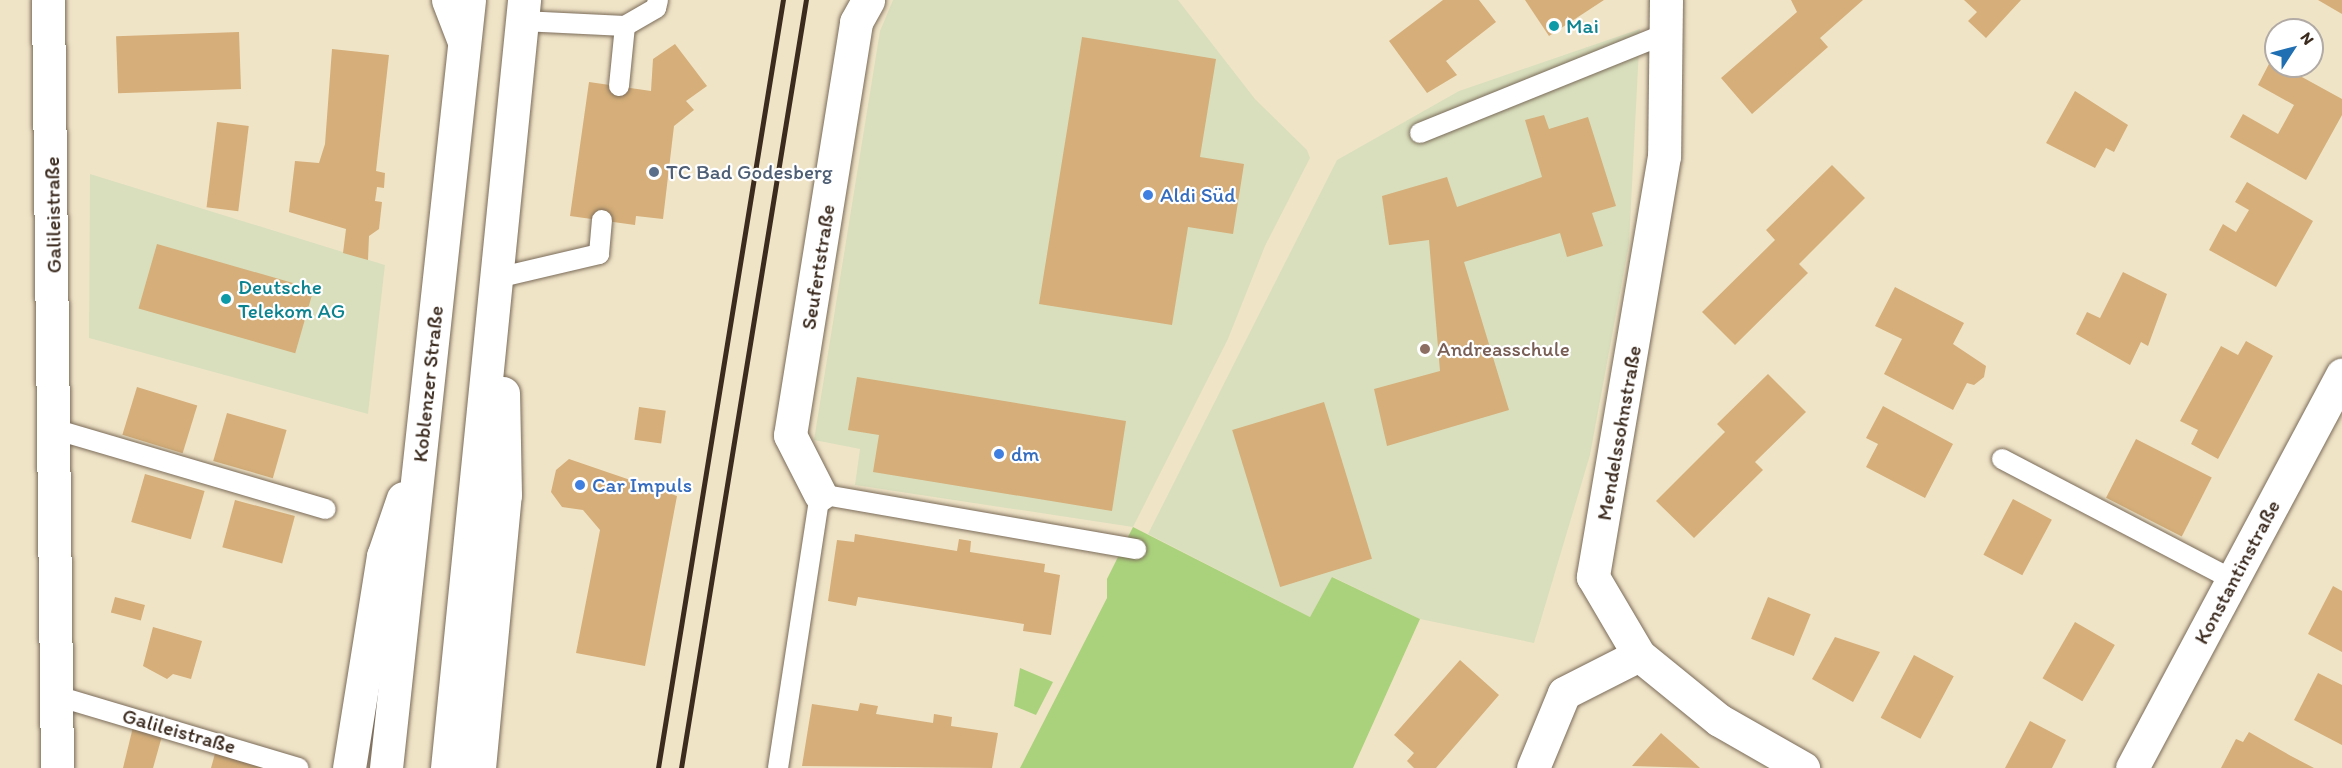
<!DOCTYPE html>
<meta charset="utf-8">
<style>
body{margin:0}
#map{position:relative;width:2342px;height:768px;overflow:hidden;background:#f0e4c7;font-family:Itim,sans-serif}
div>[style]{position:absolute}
.built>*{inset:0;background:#d9dfbd}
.green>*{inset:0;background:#aad27c}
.building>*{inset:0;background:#d5ae79;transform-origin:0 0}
.roads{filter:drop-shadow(0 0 2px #7a6b59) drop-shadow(0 0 2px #7a6b59)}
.lane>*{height:20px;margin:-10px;padding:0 10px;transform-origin:10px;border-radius:10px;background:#fff}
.street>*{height:33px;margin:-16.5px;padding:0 16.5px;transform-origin:16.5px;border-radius:16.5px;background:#fff}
.secondary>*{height:33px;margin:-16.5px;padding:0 16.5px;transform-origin:16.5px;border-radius:16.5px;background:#fff}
.primary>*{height:33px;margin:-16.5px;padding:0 16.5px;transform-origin:16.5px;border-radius:16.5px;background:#fff}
.rail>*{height:4.5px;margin:-2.25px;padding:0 2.25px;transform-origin:2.25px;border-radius:2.25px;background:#3b2a1e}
.dots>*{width:16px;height:16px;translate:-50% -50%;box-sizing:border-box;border:3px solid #fff;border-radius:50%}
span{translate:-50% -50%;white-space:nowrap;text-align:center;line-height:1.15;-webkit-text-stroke:4.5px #fff;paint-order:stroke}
.culture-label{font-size:21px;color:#0d838f}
.left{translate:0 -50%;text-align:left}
.service-label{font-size:21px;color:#4e5e75}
.shop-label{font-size:21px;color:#366cbe}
.street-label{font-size:21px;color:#3b2a1e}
.education-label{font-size:21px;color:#785e54}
.north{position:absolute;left:2264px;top:18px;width:60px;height:60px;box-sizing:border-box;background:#fff;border:2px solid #b1aaa5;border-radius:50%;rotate:54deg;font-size:16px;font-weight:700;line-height:24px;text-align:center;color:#3b2a1e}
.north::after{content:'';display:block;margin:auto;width:21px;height:27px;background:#1f6fb2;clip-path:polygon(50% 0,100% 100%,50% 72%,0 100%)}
</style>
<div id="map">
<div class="built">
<i style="clip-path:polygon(893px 0,1178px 0,1255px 99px,1307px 150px,1310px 158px,1265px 246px,1228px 339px,1133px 527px,855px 485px,860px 449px,814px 440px,880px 31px)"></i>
<i style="clip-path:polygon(1640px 29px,1629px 244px,1590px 455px,1534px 643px,1420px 619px,1333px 577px,1310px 617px,1148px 534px,1337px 160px,1459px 91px)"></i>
<i style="clip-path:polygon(90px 174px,385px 265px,368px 414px,89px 338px)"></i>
</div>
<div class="green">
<i style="clip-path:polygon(1133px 527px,1310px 617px,1332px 577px,1420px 619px,1353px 768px,1020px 768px,1107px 598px,1107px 579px)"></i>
<i style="clip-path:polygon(1020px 668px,1053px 682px,1036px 715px,1014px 706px)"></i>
</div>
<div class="building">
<i style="clip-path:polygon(1443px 0,1479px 0,1496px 22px,1446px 61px,1457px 75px,1427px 93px,1389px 41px)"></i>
<i style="clip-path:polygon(1525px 0,1604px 0,1549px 36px)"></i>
<i style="clip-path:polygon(1791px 0,1863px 0,1820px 38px,1828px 47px,1752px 114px,1721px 78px,1797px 12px)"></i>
<i style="clip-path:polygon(1964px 0,2021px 0,1986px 38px,1968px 21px,1977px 12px)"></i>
<i style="clip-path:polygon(2318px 0,2342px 0,2342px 14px)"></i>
<i style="left:239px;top:32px;width:57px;height:123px;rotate:88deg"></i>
<i style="clip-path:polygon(1082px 37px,1216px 59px,1200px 157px,1244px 164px,1233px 234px,1188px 227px,1172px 325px,1039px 304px)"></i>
<i style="clip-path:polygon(675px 44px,707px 86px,686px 101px,694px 110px,674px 126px,663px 219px,636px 216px,635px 225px,570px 216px,589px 82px,651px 91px,653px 59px)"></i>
<i style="clip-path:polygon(332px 49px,389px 55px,376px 171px,385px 173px,384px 188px,377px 187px,375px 201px,382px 202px,379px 229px,369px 236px,368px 260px,343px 253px,346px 229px,289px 212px,295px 161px,319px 163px,325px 144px)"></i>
<i style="clip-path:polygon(2271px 60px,2342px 99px,2342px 115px,2306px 180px,2230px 137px,2243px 114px,2278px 134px,2294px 105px,2258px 85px)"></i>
<i style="clip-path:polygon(2075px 91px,2128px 125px,2114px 152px,2106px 148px,2095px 168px,2046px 143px)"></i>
<i style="clip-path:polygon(1544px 115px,1549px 129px,1588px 117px,1616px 206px,1592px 213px,1603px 246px,1567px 257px,1560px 233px,1464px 262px,1509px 410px,1387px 446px,1374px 389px,1440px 371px,1429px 240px,1389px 245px,1382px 196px,1447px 177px,1457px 207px,1542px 177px,1525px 120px)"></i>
<i style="left:217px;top:122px;width:32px;height:86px;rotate:7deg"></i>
<i style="clip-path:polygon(1832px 165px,1865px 198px,1799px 264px,1808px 273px,1735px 345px,1702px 312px,1775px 240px,1766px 230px)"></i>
<i style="clip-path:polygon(2247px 182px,2313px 221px,2276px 287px,2209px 250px,2223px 224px,2236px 232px,2249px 210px,2235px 202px)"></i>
<i style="left:157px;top:244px;width:163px;height:67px;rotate:16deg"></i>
<i style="clip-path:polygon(2123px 272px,2167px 294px,2148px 346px,2141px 342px,2130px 365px,2076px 334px,2087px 312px,2100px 318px)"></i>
<i style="clip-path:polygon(1895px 287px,1964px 323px,1953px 344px,1986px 366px,1984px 377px,1974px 385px,1967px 383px,1953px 410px,1884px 374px,1902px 339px,1875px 326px)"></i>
<i style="clip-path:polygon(2246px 341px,2273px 356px,2218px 459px,2191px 444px,2198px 430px,2180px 421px,2221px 346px,2238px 355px)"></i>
<i style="clip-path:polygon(1768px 374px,1806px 412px,1755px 462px,1763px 470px,1694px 538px,1656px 501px,1725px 432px,1717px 424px)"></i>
<i style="clip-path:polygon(857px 377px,1126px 421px,1112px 511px,873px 472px,879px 435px,848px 430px)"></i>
<i style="left:137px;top:387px;width:63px;height:50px;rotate:17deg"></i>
<i style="left:1324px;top:402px;width:164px;height:96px;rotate:73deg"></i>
<i style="clip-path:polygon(1883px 406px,1953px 444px,1925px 498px,1866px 467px,1878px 444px,1866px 438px)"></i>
<i style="left:639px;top:407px;width:27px;height:33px;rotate:8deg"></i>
<i style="left:227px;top:413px;width:62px;height:50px;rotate:16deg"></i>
<i style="left:2136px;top:439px;width:85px;height:66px;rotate:27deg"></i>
<i style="clip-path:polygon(569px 459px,677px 496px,645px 666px,576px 653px,600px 530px,583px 510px,562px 507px,551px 492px,556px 470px)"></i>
<i style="left:145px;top:474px;width:62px;height:50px;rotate:16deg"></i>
<i style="left:2013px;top:499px;width:44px;height:63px;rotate:28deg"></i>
<i style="left:235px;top:500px;width:62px;height:49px;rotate:15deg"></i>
<i style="clip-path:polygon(855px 534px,957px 551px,959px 539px,971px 541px,970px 552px,1045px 564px,1044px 572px,1060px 575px,1051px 635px,1023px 631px,1024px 624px,858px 597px,856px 606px,828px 601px,837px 540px,854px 542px)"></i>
<i style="clip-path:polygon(2333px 586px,2342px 591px,2342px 652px,2308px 634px)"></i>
<i style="left:115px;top:597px;width:31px;height:16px;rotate:15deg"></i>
<i style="left:1768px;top:597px;width:46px;height:45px;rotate:22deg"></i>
<i style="left:2075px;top:622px;width:46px;height:65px;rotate:30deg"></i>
<i style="clip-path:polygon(153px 627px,202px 641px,191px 679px,173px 674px,167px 679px,143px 666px)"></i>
<i style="clip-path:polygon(1835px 637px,1880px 652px,1853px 702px,1812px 679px)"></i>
<i style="left:1914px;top:655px;width:45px;height:71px;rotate:28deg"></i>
<i style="clip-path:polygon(1460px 660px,1499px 695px,1436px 768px,1414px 768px,1407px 761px,1414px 753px,1394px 735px)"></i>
<i style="clip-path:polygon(2318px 673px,2342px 685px,2342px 745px,2294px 720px)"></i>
<i style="clip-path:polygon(860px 703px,878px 706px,876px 714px,933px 723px,934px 714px,952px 717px,951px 726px,998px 733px,992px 768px,802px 766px,812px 704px,858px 711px)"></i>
<i style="clip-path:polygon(2030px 721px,2066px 740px,2052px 768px,2005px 768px)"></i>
<i style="clip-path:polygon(133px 727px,162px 736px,153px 768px,123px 768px)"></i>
<i style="clip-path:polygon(2249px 732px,2291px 756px,2314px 768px,2221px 768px,2236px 739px,2243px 742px)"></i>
<i style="clip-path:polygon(1661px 733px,1687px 756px,1700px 768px,1632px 766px)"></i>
<i style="clip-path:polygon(216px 750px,264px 764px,263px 768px,211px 768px)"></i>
</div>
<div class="roads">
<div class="lane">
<i style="left:522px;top:21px;width:103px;rotate:2.8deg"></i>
<i style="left:625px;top:26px;width:36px;rotate:-30deg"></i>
<i style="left:656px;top:8px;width:8px;rotate:-76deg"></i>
<i style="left:619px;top:86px;width:60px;rotate:-84.3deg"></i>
<i style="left:1420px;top:133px;width:264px;rotate:-22deg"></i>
<i style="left:497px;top:278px;width:105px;rotate:-13.2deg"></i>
<i style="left:599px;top:254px;width:34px;rotate:-85deg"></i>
<i style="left:57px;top:430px;width:280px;rotate:16.4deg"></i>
<i style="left:2002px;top:459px;width:261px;rotate:27.6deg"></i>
<i style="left:57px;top:696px;width:252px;rotate:16.6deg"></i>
<i style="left:778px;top:768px;width:277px;rotate:-81.3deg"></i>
<i style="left:820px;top:494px;width:321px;rotate:9.9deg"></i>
</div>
<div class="street">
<i style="left:48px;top:0;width:768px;rotate:89.33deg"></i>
<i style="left:448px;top:0;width:42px;rotate:69deg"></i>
<i style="left:1666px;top:0;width:156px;rotate:90.7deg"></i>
<i style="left:1664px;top:156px;width:427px;rotate:99.6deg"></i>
<i style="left:1593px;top:577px;width:91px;rotate:59.5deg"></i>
<i style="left:1639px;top:655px;width:103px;rotate:39.1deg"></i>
<i style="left:1719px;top:720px;width:97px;rotate:29.7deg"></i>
<i style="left:820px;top:494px;width:66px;rotate:-117deg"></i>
<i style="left:790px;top:435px;width:418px;rotate:-80.9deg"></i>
<i style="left:856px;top:22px;width:25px;rotate:-61deg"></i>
<i style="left:1533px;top:768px;width:81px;rotate:-67.5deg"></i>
<i style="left:1564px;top:693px;width:84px;rotate:-26.9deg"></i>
</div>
<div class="secondary">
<i style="left:2132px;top:768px;width:446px;rotate:-61.9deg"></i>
</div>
<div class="primary">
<i style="left:349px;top:768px;width:215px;rotate:-80.9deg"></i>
<i style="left:383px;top:556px;width:61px;rotate:-71deg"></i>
<i style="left:386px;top:768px;width:772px;rotate:-83.83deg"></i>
<i style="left:447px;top:768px;width:772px;rotate:-84.27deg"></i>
<i style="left:479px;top:768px;width:274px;rotate:-84.6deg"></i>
<i style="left:505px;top:495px;width:102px;rotate:-91.1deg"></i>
</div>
</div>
<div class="rail">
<i style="left:658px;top:768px;width:778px;rotate:-80.76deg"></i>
<i style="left:681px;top:768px;width:778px;rotate:-80.76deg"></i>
</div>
<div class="dots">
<i style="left:1554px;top:26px;background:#0f9aa8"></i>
<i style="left:654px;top:172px;background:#5c6f8a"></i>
<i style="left:1148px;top:195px;background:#3f7fe0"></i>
<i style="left:226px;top:299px;background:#0f9aa8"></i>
<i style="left:1425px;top:349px;background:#8d6e63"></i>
<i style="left:999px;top:454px;background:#3f7fe0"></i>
<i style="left:580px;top:485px;background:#3f7fe0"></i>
</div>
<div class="culture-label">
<span class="left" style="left:1566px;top:26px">Mai</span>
<span class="left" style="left:238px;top:299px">Deutsche<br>Telekom AG</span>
</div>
<div class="service-label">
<span class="left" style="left:666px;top:172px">TC Bad Godesberg</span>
</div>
<div class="shop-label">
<span class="left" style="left:1160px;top:195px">Aldi Süd</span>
<span class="left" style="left:1011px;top:454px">dm</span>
<span class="left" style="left:592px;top:485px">Car Impuls</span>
</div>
<div class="street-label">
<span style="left:53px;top:215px;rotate:-91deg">Galileistraße</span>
<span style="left:818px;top:267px;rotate:-81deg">Seufertstraße</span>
<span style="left:428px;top:384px;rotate:-84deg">Koblenzer Straße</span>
<span style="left:1619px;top:433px;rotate:-80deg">Mendelssohnstraße</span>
<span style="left:2237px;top:572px;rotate:-62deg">Konstantinstraße</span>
<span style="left:179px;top:731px;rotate:16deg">Galileistraße</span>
</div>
<div class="education-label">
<span class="left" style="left:1437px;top:349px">Andreasschule</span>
</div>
<div class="north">N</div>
</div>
